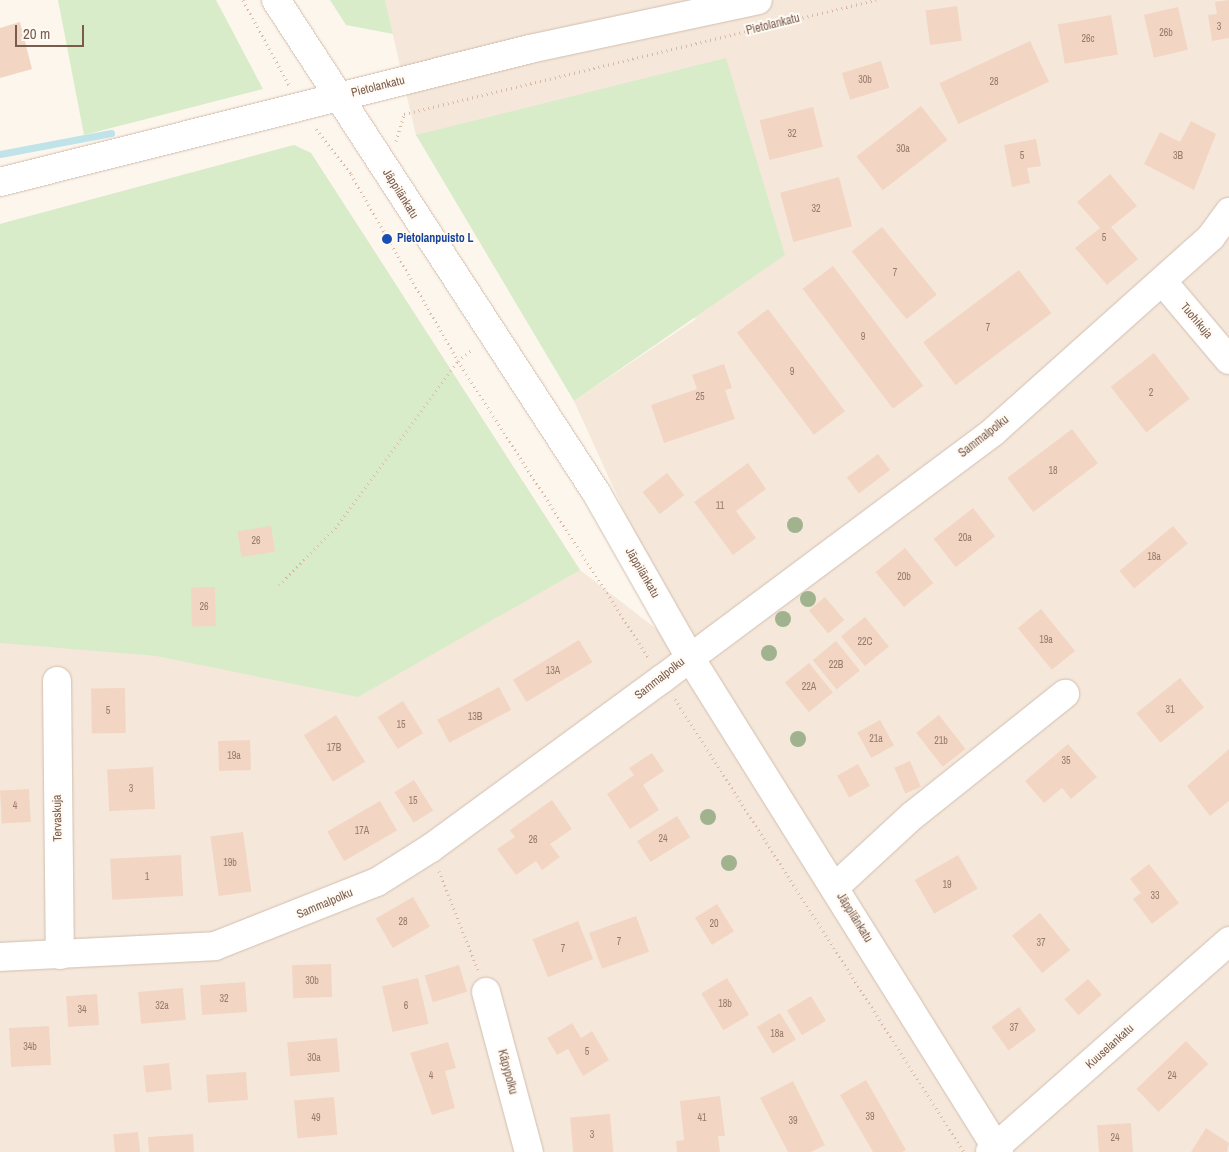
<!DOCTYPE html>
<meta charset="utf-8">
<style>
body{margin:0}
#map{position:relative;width:1229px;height:1152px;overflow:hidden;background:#fdf6ec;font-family:"Archivo Narrow",sans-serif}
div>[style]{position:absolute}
.residential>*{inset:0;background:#f5e8da}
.green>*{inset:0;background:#d8ecc9}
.stream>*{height:7px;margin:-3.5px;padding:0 3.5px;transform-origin:3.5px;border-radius:3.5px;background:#bfe3e8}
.building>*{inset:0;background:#f3d5c3;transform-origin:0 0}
.path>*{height:3px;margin-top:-1.5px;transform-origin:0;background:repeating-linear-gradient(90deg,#d9b8a5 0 1px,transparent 0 5px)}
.roads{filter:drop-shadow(0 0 1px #d1beb0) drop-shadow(0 0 1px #d1beb0)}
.minor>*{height:28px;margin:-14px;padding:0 14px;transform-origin:14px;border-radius:14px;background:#fff}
.trees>*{width:16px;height:16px;margin:-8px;border-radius:50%;background:#a0b28e}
.dots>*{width:14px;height:14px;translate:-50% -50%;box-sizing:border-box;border:2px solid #fffaf3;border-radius:50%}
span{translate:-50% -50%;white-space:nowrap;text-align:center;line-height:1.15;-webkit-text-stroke:4px #fffaf3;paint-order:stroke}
.number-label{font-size:10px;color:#987a6a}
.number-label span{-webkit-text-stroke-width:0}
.street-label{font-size:12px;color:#7a5c4d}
.transit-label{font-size:12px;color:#164399;font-weight:700}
.left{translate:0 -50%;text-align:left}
.scale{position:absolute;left:15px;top:25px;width:69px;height:22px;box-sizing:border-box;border:2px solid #7a5c4d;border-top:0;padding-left:6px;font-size:15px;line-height:18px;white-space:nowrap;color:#7a5c4d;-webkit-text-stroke:4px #fffaf3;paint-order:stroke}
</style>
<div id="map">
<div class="residential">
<i style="clip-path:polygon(385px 0,1229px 0,1229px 1152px,0 1152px,0 224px,294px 145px,311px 153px,580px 570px,689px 654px,574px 401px,696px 319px,416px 136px)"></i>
</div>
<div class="green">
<i style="clip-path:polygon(58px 0,216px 0,263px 89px,84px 135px)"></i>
<i style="clip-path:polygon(330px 0,385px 0,393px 34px,346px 25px)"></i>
<i style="clip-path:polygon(726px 58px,785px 255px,574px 401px,416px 135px)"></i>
<i style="clip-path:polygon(294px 145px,311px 153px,580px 570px,358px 697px,156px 656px,0 643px,0 224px)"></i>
</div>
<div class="stream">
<i style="left:0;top:154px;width:113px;rotate:-10.7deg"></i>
</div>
<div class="building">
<i style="clip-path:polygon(1229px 0,1229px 38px,1212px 41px,1208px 15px,1217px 14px,1215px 2px)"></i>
<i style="left:957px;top:6px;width:35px;height:32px;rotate:82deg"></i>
<i style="left:1178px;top:7px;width:44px;height:35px;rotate:77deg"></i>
<i style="left:1111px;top:15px;width:40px;height:54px;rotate:80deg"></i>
<i style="clip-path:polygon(20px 22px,32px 69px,0 78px,0 28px)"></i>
<i style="left:1030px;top:41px;width:45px;height:100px;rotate:65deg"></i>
<i style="left:881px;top:61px;width:28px;height:41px;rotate:73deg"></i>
<i style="left:921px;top:106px;width:43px;height:82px;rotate:52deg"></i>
<i style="left:813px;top:107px;width:41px;height:55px;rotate:76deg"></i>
<i style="clip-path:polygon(1191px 121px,1216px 134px,1194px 190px,1144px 164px,1160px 132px,1180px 142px)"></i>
<i style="clip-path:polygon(1036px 139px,1041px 166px,1027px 168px,1030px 183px,1012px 187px,1004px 145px)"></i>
<i style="clip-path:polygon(1110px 174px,1137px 206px,1111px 227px,1138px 259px,1107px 285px,1075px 248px,1100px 228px,1077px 202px)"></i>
<i style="left:839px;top:177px;width:51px;height:61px;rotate:75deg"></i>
<i style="left:882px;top:227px;width:87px;height:39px;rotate:51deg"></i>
<i style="left:833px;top:266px;width:150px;height:38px;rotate:53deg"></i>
<i style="left:1019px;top:270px;width:54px;height:120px;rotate:53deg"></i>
<i style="left:768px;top:309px;width:128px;height:39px;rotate:53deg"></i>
<i style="left:1154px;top:353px;width:58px;height:55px;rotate:52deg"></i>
<i style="clip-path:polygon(724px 364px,732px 388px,725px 390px,735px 419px,664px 443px,651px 405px,697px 389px,692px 375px)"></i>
<i style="left:1072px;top:429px;width:43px;height:81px;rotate:53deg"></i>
<i style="left:878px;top:454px;width:20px;height:39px;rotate:53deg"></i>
<i style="clip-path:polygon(748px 463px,766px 489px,736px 511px,756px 538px,733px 555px,694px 502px)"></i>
<i style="left:667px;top:473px;width:28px;height:31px;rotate:52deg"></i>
<i style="left:973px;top:508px;width:36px;height:50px;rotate:52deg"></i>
<i style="left:271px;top:526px;width:26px;height:34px;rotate:81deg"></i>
<i style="left:1173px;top:526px;width:23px;height:70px;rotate:50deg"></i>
<i style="left:905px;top:548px;width:45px;height:38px;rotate:51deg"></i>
<i style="left:215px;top:587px;width:39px;height:24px;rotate:89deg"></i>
<i style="left:825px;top:597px;width:30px;height:21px;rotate:50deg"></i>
<i style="left:1041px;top:609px;width:54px;height:30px;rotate:51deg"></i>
<i style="left:865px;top:617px;width:38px;height:31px;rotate:51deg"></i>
<i style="left:579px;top:640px;width:26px;height:77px;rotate:59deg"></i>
<i style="left:836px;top:641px;width:38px;height:30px;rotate:51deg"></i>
<i style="left:809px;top:663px;width:38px;height:31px;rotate:51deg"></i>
<i style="left:1180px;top:678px;width:38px;height:56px;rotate:51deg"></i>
<i style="left:499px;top:687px;width:26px;height:70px;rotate:62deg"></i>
<i style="left:125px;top:688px;width:45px;height:34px;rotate:89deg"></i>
<i style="left:403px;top:701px;width:38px;height:30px;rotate:58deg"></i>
<i style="left:336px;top:715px;width:55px;height:38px;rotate:58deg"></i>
<i style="left:939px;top:715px;width:43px;height:29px;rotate:52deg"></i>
<i style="left:880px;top:720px;width:29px;height:26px;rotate:61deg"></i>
<i style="left:250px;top:740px;width:30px;height:32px;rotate:88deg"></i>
<i style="clip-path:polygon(1068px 744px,1097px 777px,1071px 799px,1062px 788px,1044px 803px,1025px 781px)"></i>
<i style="clip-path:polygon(1229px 749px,1229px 801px,1210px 816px,1187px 786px)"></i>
<i style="clip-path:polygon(652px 753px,664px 771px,643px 785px,659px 810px,630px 829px,607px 794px,634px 775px,629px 768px)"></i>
<i style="left:910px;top:761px;width:28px;height:17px;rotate:67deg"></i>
<i style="left:858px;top:764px;width:25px;height:24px;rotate:61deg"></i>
<i style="left:153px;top:767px;width:42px;height:46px;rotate:87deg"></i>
<i style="left:414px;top:780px;width:36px;height:23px;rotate:58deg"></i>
<i style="left:29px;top:789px;width:33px;height:29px;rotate:87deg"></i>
<i style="clip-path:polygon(552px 800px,572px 829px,550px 844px,560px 857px,542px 870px,536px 861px,516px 875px,497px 849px,515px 837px,510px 830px)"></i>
<i style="left:380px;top:801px;width:34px;height:61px;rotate:60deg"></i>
<i style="left:677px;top:816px;width:25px;height:47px;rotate:58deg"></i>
<i style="left:243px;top:832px;width:60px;height:33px;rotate:82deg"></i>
<i style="left:181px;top:855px;width:41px;height:71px;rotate:87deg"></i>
<i style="left:958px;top:855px;width:39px;height:50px;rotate:60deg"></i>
<i style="clip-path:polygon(1149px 864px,1179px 903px,1152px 924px,1133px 899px,1141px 893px,1130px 879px)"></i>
<i style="left:413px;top:897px;width:34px;height:43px;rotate:60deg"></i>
<i style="left:717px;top:904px;width:32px;height:26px;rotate:58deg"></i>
<i style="left:1040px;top:913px;width:48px;height:36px;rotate:51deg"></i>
<i style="left:636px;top:916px;width:38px;height:50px;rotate:70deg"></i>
<i style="left:578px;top:921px;width:41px;height:49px;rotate:68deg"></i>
<i style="left:331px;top:964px;width:33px;height:39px;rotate:88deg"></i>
<i style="left:459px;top:965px;width:28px;height:36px;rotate:73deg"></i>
<i style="left:418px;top:978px;width:47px;height:37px;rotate:77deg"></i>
<i style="left:727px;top:978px;width:43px;height:30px;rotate:59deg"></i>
<i style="left:1088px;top:979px;width:21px;height:31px;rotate:49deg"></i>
<i style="left:245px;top:982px;width:30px;height:45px;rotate:86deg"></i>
<i style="left:183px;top:988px;width:32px;height:45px;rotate:85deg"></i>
<i style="left:97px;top:994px;width:31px;height:31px;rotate:86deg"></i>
<i style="left:811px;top:996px;width:29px;height:28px;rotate:59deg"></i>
<i style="left:1019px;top:1007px;width:29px;height:34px;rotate:54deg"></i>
<i style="left:780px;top:1013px;width:31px;height:27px;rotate:59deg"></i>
<i style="clip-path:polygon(572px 1023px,581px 1038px,592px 1031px,609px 1060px,583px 1076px,568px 1049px,557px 1055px,547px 1038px)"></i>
<i style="left:49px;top:1026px;width:39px;height:40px;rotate:87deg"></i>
<i style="left:337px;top:1038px;width:34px;height:50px;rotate:85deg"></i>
<i style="left:1186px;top:1041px;width:32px;height:69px;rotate:46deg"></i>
<i style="clip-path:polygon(448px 1042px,456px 1068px,445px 1071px,455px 1108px,432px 1115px,410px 1053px)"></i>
<i style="left:169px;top:1063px;width:27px;height:26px;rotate:84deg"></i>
<i style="left:246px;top:1072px;width:28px;height:40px;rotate:86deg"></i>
<i style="clip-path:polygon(866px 1080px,906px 1150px,902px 1152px,873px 1152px,840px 1095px)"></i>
<i style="clip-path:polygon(793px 1081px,825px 1145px,811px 1152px,788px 1152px,760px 1098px)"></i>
<i style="clip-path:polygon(720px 1096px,725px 1136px,718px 1136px,720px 1152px,677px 1152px,676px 1141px,684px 1140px,680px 1101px)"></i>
<i style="left:334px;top:1097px;width:38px;height:40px;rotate:85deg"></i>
<i style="left:610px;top:1114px;width:38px;height:40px;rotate:85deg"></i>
<i style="left:1131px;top:1123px;width:29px;height:34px;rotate:86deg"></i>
<i style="clip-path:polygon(1206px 1128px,1229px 1143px,1227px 1152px,1191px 1152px)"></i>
<i style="left:138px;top:1132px;width:20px;height:25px;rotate:84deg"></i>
<i style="clip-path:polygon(193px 1134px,194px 1152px,149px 1152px,148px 1137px)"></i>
</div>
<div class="path">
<i style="left:243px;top:0;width:97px;rotate:61.6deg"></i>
<i style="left:316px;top:129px;width:57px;rotate:52.1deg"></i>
<i style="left:351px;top:174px;width:215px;rotate:60.2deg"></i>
<i style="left:458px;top:361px;width:353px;rotate:57.3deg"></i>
<i style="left:396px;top:141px;width:28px;rotate:-73deg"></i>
<i style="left:404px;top:114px;width:486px;rotate:-13.6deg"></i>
<i style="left:279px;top:585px;width:80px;rotate:-45.5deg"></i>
<i style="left:335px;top:528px;width:207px;rotate:-53.6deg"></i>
<i style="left:458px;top:361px;width:19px;rotate:-39deg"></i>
<i style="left:675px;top:699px;width:537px;rotate:57.46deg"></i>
<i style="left:439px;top:871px;width:106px;rotate:68.5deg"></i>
</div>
<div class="roads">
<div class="minor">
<i style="left:276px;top:0;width:589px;rotate:56.98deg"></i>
<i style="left:597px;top:494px;width:186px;rotate:60.4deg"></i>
<i style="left:689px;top:656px;width:585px;rotate:57.99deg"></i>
<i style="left:0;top:182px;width:546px;rotate:-14.09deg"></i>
<i style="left:530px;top:49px;width:233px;rotate:-12.1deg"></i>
<i style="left:1163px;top:282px;width:102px;rotate:49.8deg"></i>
<i style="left:57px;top:681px;width:274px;rotate:89.4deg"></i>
<i style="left:835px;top:887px;width:105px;rotate:-42.7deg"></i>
<i style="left:912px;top:816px;width:196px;rotate:-38.6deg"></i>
<i style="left:0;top:957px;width:215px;rotate:-2.9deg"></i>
<i style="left:215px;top:946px;width:174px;rotate:-21.6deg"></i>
<i style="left:377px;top:882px;width:64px;rotate:-32.2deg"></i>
<i style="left:431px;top:848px;width:286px;rotate:-36.2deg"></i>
<i style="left:662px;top:679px;width:413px;rotate:-36.7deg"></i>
<i style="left:993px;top:432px;width:292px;rotate:-41.8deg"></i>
<i style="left:1211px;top:237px;width:31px;rotate:-54deg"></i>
<i style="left:486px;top:992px;width:166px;rotate:75deg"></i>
<i style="left:990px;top:1152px;width:319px;rotate:-41.4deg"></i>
</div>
</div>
<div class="trees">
<i style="left:795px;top:525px"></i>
<i style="left:808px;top:599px"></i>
<i style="left:783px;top:619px"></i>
<i style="left:769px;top:653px"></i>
<i style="left:798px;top:739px"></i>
<i style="left:708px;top:817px"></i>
<i style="left:729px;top:863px"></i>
</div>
<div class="dots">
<i style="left:387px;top:239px;background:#1a4fb4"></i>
</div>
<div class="number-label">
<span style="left:1219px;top:27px">3</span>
<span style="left:1166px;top:33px">26b</span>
<span style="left:1088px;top:39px">26c</span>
<span style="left:865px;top:80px">30b</span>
<span style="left:994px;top:82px">28</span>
<span style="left:792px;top:134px">32</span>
<span style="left:903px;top:149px">30a</span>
<span style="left:1022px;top:156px">5</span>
<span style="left:1178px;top:156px">3B</span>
<span style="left:816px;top:209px">32</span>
<span style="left:1104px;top:238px">5</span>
<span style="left:895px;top:273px">7</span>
<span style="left:988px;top:328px">7</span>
<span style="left:863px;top:337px">9</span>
<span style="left:792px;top:372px">9</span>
<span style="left:1151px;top:393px">2</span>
<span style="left:700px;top:397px">25</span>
<span style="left:1053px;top:471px">18</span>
<span style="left:720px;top:506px">11</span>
<span style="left:965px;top:538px">20a</span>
<span style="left:256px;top:541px">26</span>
<span style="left:1154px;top:557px">18a</span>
<span style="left:904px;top:577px">20b</span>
<span style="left:204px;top:607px">26</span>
<span style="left:1046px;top:640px">19a</span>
<span style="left:865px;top:642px">22C</span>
<span style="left:836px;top:665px">22B</span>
<span style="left:553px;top:671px">13A</span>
<span style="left:809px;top:687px">22A</span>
<span style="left:1170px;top:710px">31</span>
<span style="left:108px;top:711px">5</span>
<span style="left:475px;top:717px">13B</span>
<span style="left:401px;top:725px">15</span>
<span style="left:876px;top:739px">21a</span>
<span style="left:941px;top:741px">21b</span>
<span style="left:334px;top:748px">17B</span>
<span style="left:234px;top:756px">19a</span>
<span style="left:1066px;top:761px">35</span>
<span style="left:131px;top:789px">3</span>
<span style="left:413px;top:801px">15</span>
<span style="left:15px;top:806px">4</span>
<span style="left:362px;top:831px">17A</span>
<span style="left:663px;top:839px">24</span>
<span style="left:533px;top:840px">26</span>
<span style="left:230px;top:863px">19b</span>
<span style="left:147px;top:877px">1</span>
<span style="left:947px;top:885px">19</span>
<span style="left:1155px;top:896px">33</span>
<span style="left:403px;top:922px">28</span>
<span style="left:714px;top:924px">20</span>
<span style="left:619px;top:942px">7</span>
<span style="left:1041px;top:943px">37</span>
<span style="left:563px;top:949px">7</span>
<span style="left:312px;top:981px">30b</span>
<span style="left:224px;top:999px">32</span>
<span style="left:725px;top:1004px">18b</span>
<span style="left:162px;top:1006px">32a</span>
<span style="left:406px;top:1006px">6</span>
<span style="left:82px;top:1010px">34</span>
<span style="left:1014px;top:1028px">37</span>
<span style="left:777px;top:1034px">18a</span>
<span style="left:30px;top:1047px">34b</span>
<span style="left:587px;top:1052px">5</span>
<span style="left:314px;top:1058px">30a</span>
<span style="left:431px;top:1076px">4</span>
<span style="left:1172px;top:1076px">24</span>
<span style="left:870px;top:1117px">39</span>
<span style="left:316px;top:1118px">49</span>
<span style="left:702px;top:1118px">41</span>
<span style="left:793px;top:1121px">39</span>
<span style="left:592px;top:1135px">3</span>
<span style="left:1115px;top:1138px">24</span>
</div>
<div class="street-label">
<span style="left:773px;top:25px;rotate:-14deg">Pietolankatu</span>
<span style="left:378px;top:87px;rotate:-14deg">Pietolankatu</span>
<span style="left:400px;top:194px;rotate:58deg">Jäppilänkatu</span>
<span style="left:1196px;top:321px;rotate:50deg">Tuohikuja</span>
<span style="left:984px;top:437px;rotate:-38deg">Sammalpolku</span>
<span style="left:642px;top:573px;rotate:60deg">Jäppilänkatu</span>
<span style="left:660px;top:679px;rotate:-38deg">Sammalpolku</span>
<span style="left:58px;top:818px;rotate:-91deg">Tervaskuja</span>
<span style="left:325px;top:904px;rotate:-23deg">Sammalpolku</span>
<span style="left:854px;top:918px;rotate:58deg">Jäppilänkatu</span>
<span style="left:1110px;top:1047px;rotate:-42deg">Kuuselankatu</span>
<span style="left:507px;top:1072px;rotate:75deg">Käpypolku</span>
</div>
<div class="transit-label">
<span class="left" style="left:397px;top:239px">Pietolanpuisto L</span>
</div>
<div class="scale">20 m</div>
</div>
